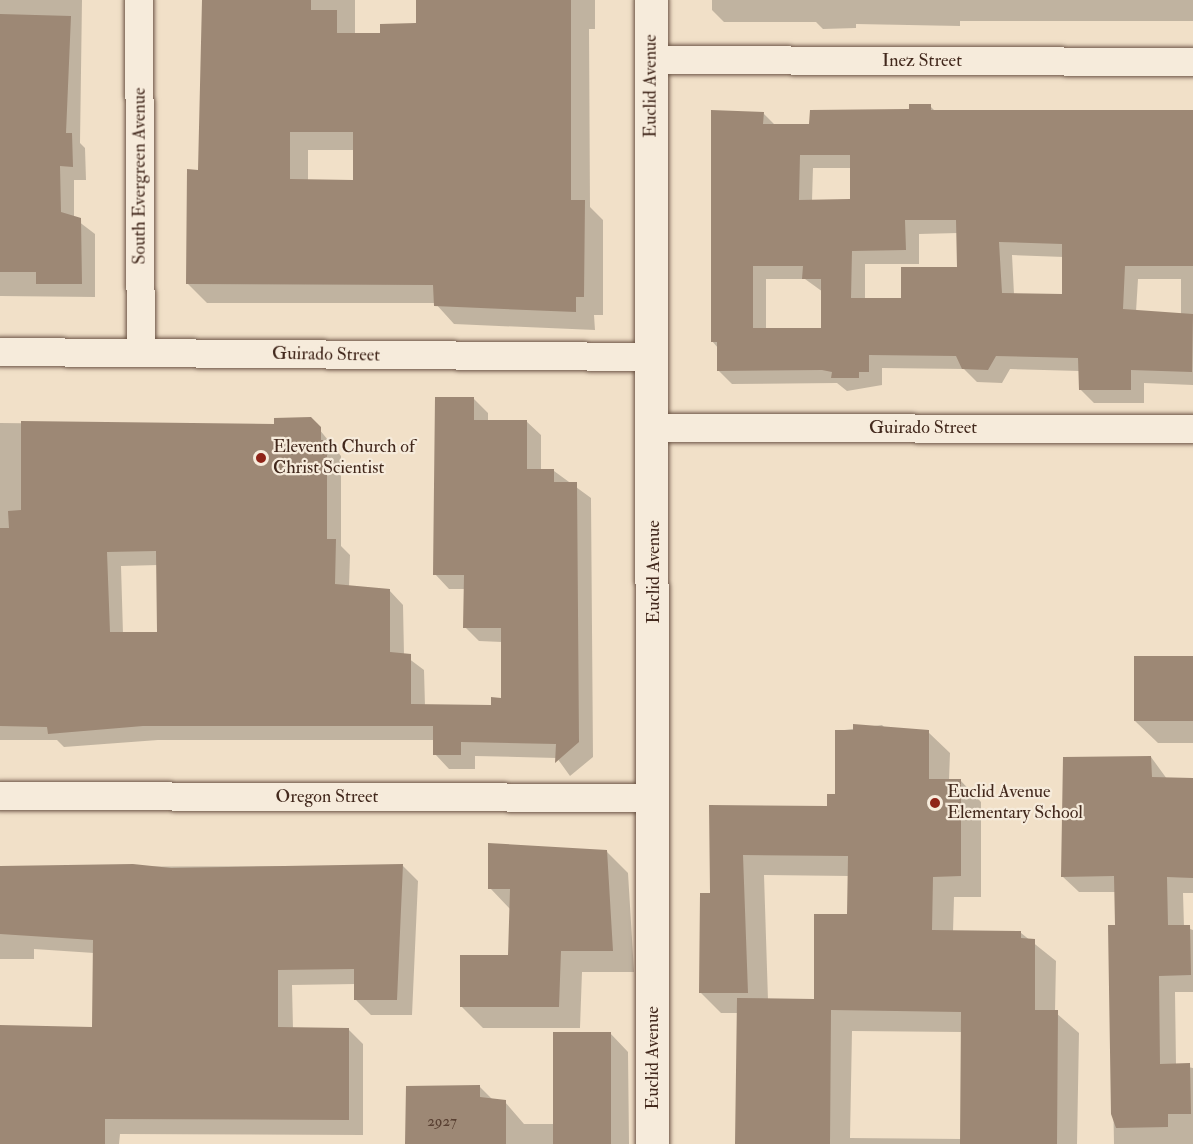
<!DOCTYPE html>
<style>
body{margin:0}
#map{position:relative;width:1193px;height:1144px;overflow:hidden;background:#f1e0c8;font-family:"IM FELL Double Pica",serif}
div>[style]{position:absolute}
.shadow>*{inset:0;background:#0003}
.building>*{inset:0;background:#9d8875;transform-origin:0 0}
.roads{filter:drop-shadow(0 0 2px #6e5647) drop-shadow(0 0 2px #6e5647)}
.street>*{height:28px;margin:-14px;padding:0 14px;transform-origin:14px;border-radius:14px;background:#f6ebdb}
.secondary>*{height:33px;margin:-16.5px;padding:0 16.5px;transform-origin:16.5px;border-radius:16.5px;background:#f6ebdb}
.dots>*{width:16px;height:16px;translate:-50% -50%;box-sizing:border-box;border:3px solid #f6ebdb;border-radius:50%}
span{translate:-50% -50%;white-space:nowrap;text-align:center;line-height:1.15;-webkit-text-stroke:4.5px #f6ebdb;paint-order:stroke}
.number-label{font-size:15px;color:#594032}
.number-label span{-webkit-text-stroke-width:0}
.street-label{font-size:18px;color:#42281c}
.poi-label{font-size:18px;color:#42281c}
.left{translate:0 -50%;text-align:left}
</style>
<div id="map">
<div class="shadow">
<i style="clip-path:polygon(0 0,82px 0,80px 143px,85px 148px,86px 180px,74px 180px,74px 218px,95px 234px,95px 297px,0 296px)"></i>
<i style="clip-path:polygon(evenodd,203px 0,355px 0,355px 34px,382px 34px,417px 25px,417px 0,595px 0,595px 29px,589px 29px,590px 207px,603px 220px,603px 315px,594px 315px,595px 330px,454px 324px,435px 303px,207px 303px,188px 284px,199px 171px,203px 0,308px 150px,355px 150px,355px 181px,308px 181px,308px 150px)"></i>
<i style="clip-path:polygon(712px 0,1193px 0,1193px 21px,960px 21px,960px 26px,856px 24px,856px 28px,823px 29px,816px 22px,724px 22px,712px 10px)"></i>
<i style="clip-path:polygon(evenodd,930px 106px,935px 111px,1193px 112px,1193px 385px,1144px 383px,1144px 403px,1094px 403px,1080px 389px,1080px 371px,1010px 369px,1002px 383px,977px 382px,964px 369px,882px 368px,882px 385px,847px 391px,837px 383px,732px 384px,718px 370px,718px 348px,712px 341px,763px 113px,775px 125px,811px 126px,930px 106px,813px 168px,851px 168px,851px 201px,812px 201px,813px 168px,930px 106px,958px 233px,958px 268px,903px 299px,865px 299px,865px 264px,919px 264px,919px 234px,958px 233px,930px 106px,1012px 255px,1064px 257px,1063px 295px,1014px 294px,1012px 255px,930px 106px,766px 279px,805px 279px,823px 292px,823px 330px,766px 330px,766px 279px,930px 106px,1138px 279px,1181px 279px,1181px 315px,1136px 312px,1138px 279px)"></i>
<i style="clip-path:polygon(evenodd,474px 399px,488px 413px,488px 421px,526px 421px,541px 435px,541px 471px,554px 471px,591px 498px,593px 757px,570px 776px,557px 758px,475px 756px,475px 769px,449px 769px,435px 754px,435px 740px,158px 740px,64px 747px,57px 740px,0 740px,0 423px,276px 426px,310px 418px,341px 456px,341px 546px,350px 555px,349px 587px,389px 590px,403px 605px,404px 655px,424px 670px,425px 706px,492px 706px,503px 699px,502px 642px,479px 641px,465px 627px,465px 589px,449px 589px,435px 574px,474px 399px,158px 565px,158px 634px,123px 634px,121px 566px,158px 565px)"></i>
<i style="clip-path:polygon(1193px 657px,1193px 743px,1158px 743px,1135px 721px)"></i>
<i style="clip-path:polygon(evenodd,882px 725px,888px 731px,928px 732px,950px 753px,949px 780px,960px 780px,981px 802px,981px 897px,954px 897px,953px 932px,1021px 933px,1056px 961px,1055px 1012px,1079px 1033px,1077px 1144px,737px 1144px,738px 1013px,721px 1013px,700px 992px,712px 894px,710px 807px,829px 807px,837px 796px,837px 731px,882px 725px,764px 875px,849px 876px,848px 916px,815px 1001px,768px 1000px,764px 875px,882px 725px,852px 1031px,962px 1032px,962px 1139px,850px 1138px,852px 1031px)"></i>
<i style="clip-path:polygon(1151px 757px,1167px 779px,1193px 779px,1193px 893px,1183px 893px,1184px 927px,1193px 930px,1193px 992px,1175px 992px,1176px 1065px,1193px 1068px,1193px 1144px,1114px 1144px,1110px 926px,1117px 926px,1116px 892px,1079px 892px,1062px 876px)"></i>
<i style="clip-path:polygon(607px 852px,628px 873px,634px 972px,582px 972px,580px 1028px,483px 1028px,461px 1006px,510px 956px,511px 910px,490px 888px)"></i>
<i style="clip-path:polygon(403px 866px,418px 881px,412px 1015px,371px 1015px,356px 1000px,356px 984px,292px 985px,293px 1029px,348px 1029px,363px 1044px,363px 1135px,120px 1134px,119px 1144px,1px 1144px,0 1027px,94px 1028px,94px 953px,34px 949px,34px 959px,0 959px,0 867px)"></i>
<i style="clip-path:polygon(610px 1033px,628px 1052px,629px 1144px,408px 1144px,479px 1086px,493px 1100px,505px 1102px,524px 1124px,554px 1124px)"></i>
</div>
<div class="building">
<i style="clip-path:polygon(evenodd,202px 0,311px 0,311px 10px,337px 10px,337px 33px,380px 33px,380px 24px,416px 23px,416px 0,571px 0,571px 200px,585px 200px,584px 297px,576px 297px,576px 312px,434px 306px,433px 285px,186px 284px,187px 169px,198px 170px,202px 0,290px 132px,353px 132px,353px 180px,290px 179px,290px 132px)"></i>
<i style="clip-path:polygon(0 14px,71px 16px,66px 133px,72px 133px,73px 167px,60px 166px,61px 212px,81px 218px,82px 284px,36px 284px,36px 272px,0 272px)"></i>
<i style="clip-path:polygon(evenodd,909px 104px,931px 104px,931px 110px,1193px 110px,1193px 266px,1125px 266px,1123px 309px,1193px 314px,1192px 372px,1131px 370px,1131px 390px,1079px 390px,1078px 358px,996px 356px,988px 370px,962px 369px,956px 356px,869px 355px,869px 372px,859px 372px,859px 378px,831px 378px,832px 372px,822px 370px,717px 371px,717px 342px,711px 342px,711px 110px,764px 112px,763px 124px,809px 124px,810px 110px,909px 109px,909px 104px,800px 155px,850px 155px,850px 199px,799px 200px,800px 155px,909px 104px,905px 220px,956px 220px,957px 267px,901px 267px,901px 298px,851px 298px,852px 251px,906px 250px,905px 220px,909px 104px,999px 242px,1062px 244px,1062px 294px,1002px 293px,999px 242px,909px 104px,753px 266px,803px 266px,802px 279px,821px 279px,821px 328px,753px 328px,753px 266px)"></i>
<i style="clip-path:polygon(evenodd,435px 397px,474px 397px,474px 420px,527px 420px,527px 469px,554px 469px,554px 482px,577px 482px,579px 742px,555px 763px,556px 744px,461px 742px,461px 755px,433px 755px,433px 726px,143px 726px,48px 734px,47px 727px,0 726px,0 528px,9px 528px,8px 511px,21px 510px,21px 421px,274px 424px,274px 418px,311px 417px,321px 427px,321px 440px,327px 440px,327px 539px,336px 539px,335px 584px,390px 589px,390px 652px,411px 654px,411px 704px,491px 705px,491px 697px,501px 698px,501px 628px,463px 628px,464px 575px,433px 575px,435px 397px,156px 551px,157px 632px,110px 632px,107px 552px,156px 551px)"></i>
<i style="left:1193px;top:656px;width:65px;height:59px;rotate:90deg"></i>
<i style="clip-path:polygon(853px 724px,929px 730px,929px 779px,961px 779px,961px 876px,933px 877px,932px 930px,1021px 931px,1021px 938px,1035px 939px,1035px 1010px,1058px 1010px,1057px 1144px,960px 1144px,961px 1012px,831px 1010px,830px 1144px,735px 1144px,737px 998px,814px 999px,814px 914px,847px 914px,848px 856px,743px 855px,748px 993px,699px 993px,700px 893px,710px 893px,709px 805px,827px 806px,827px 794px,835px 794px,835px 730px,853px 730px)"></i>
<i style="clip-path:polygon(1151px 756px,1152px 777px,1193px 778px,1193px 878px,1167px 877px,1168px 925px,1190px 925px,1191px 975px,1159px 976px,1160px 1064px,1190px 1063px,1191px 1114px,1168px 1114px,1168px 1127px,1116px 1128px,1111px 1114px,1108px 925px,1115px 925px,1114px 876px,1061px 877px,1063px 757px)"></i>
<i style="clip-path:polygon(488px 843px,607px 850px,613px 951px,561px 951px,559px 1007px,460px 1007px,460px 955px,508px 955px,510px 889px,488px 889px)"></i>
<i style="clip-path:polygon(133px 864px,171px 868px,403px 864px,397px 1000px,354px 1000px,354px 969px,278px 970px,278px 1027px,349px 1028px,349px 1120px,105px 1119px,105px 1144px,0 1144px,0 1025px,92px 1027px,93px 940px,0 934px,0 866px)"></i>
<i style="left:553px;top:1032px;width:58px;height:112px"></i>
<i style="clip-path:polygon(480px 1085px,480px 1097px,506px 1100px,506px 1144px,405px 1144px,406px 1086px)"></i>
</div>
<div class="roads">
<div class="street">
<i style="left:139px;top:0;width:353px;rotate:89.7deg"></i>
<i style="left:652px;top:60px;width:541px;rotate:0.21deg"></i>
<i style="left:0;top:352px;width:651px;rotate:0.44deg"></i>
<i style="left:653px;top:428px;width:540px;rotate:0.11deg"></i>
<i style="left:0;top:796px;width:655px;rotate:0.17deg"></i>
</div>
<div class="secondary">
<i style="left:651px;top:0;width:1144px;rotate:89.95deg"></i>
</div>
</div>
<div class="dots">
<i style="left:261px;top:458px;background:#8f2418"></i>
<i style="left:935px;top:803px;background:#8f2418"></i>
</div>
<div class="number-label">
<span style="left:442px;top:1122px">2927</span>
</div>
<div class="street-label">
<span style="left:922px;top:61px">Inez Street</span>
<span style="left:651px;top:86px;rotate:-90deg">Euclid Avenue</span>
<span style="left:140px;top:176px;rotate:-90deg">South Evergreen Avenue</span>
<span style="left:326px;top:355px;rotate:1deg">Guirado Street</span>
<span style="left:923px;top:428px">Guirado Street</span>
<span style="left:654px;top:572px;rotate:-90deg">Euclid Avenue</span>
<span style="left:327px;top:797px">Oregon Street</span>
<span style="left:653px;top:1058px;rotate:-90deg">Euclid Avenue</span>
</div>
<div class="poi-label">
<span class="left" style="left:273px;top:458px">Eleventh Church of<br>Christ Scientist</span>
<span class="left" style="left:947px;top:803px">Euclid Avenue<br>Elementary School</span>
</div>
</div>
